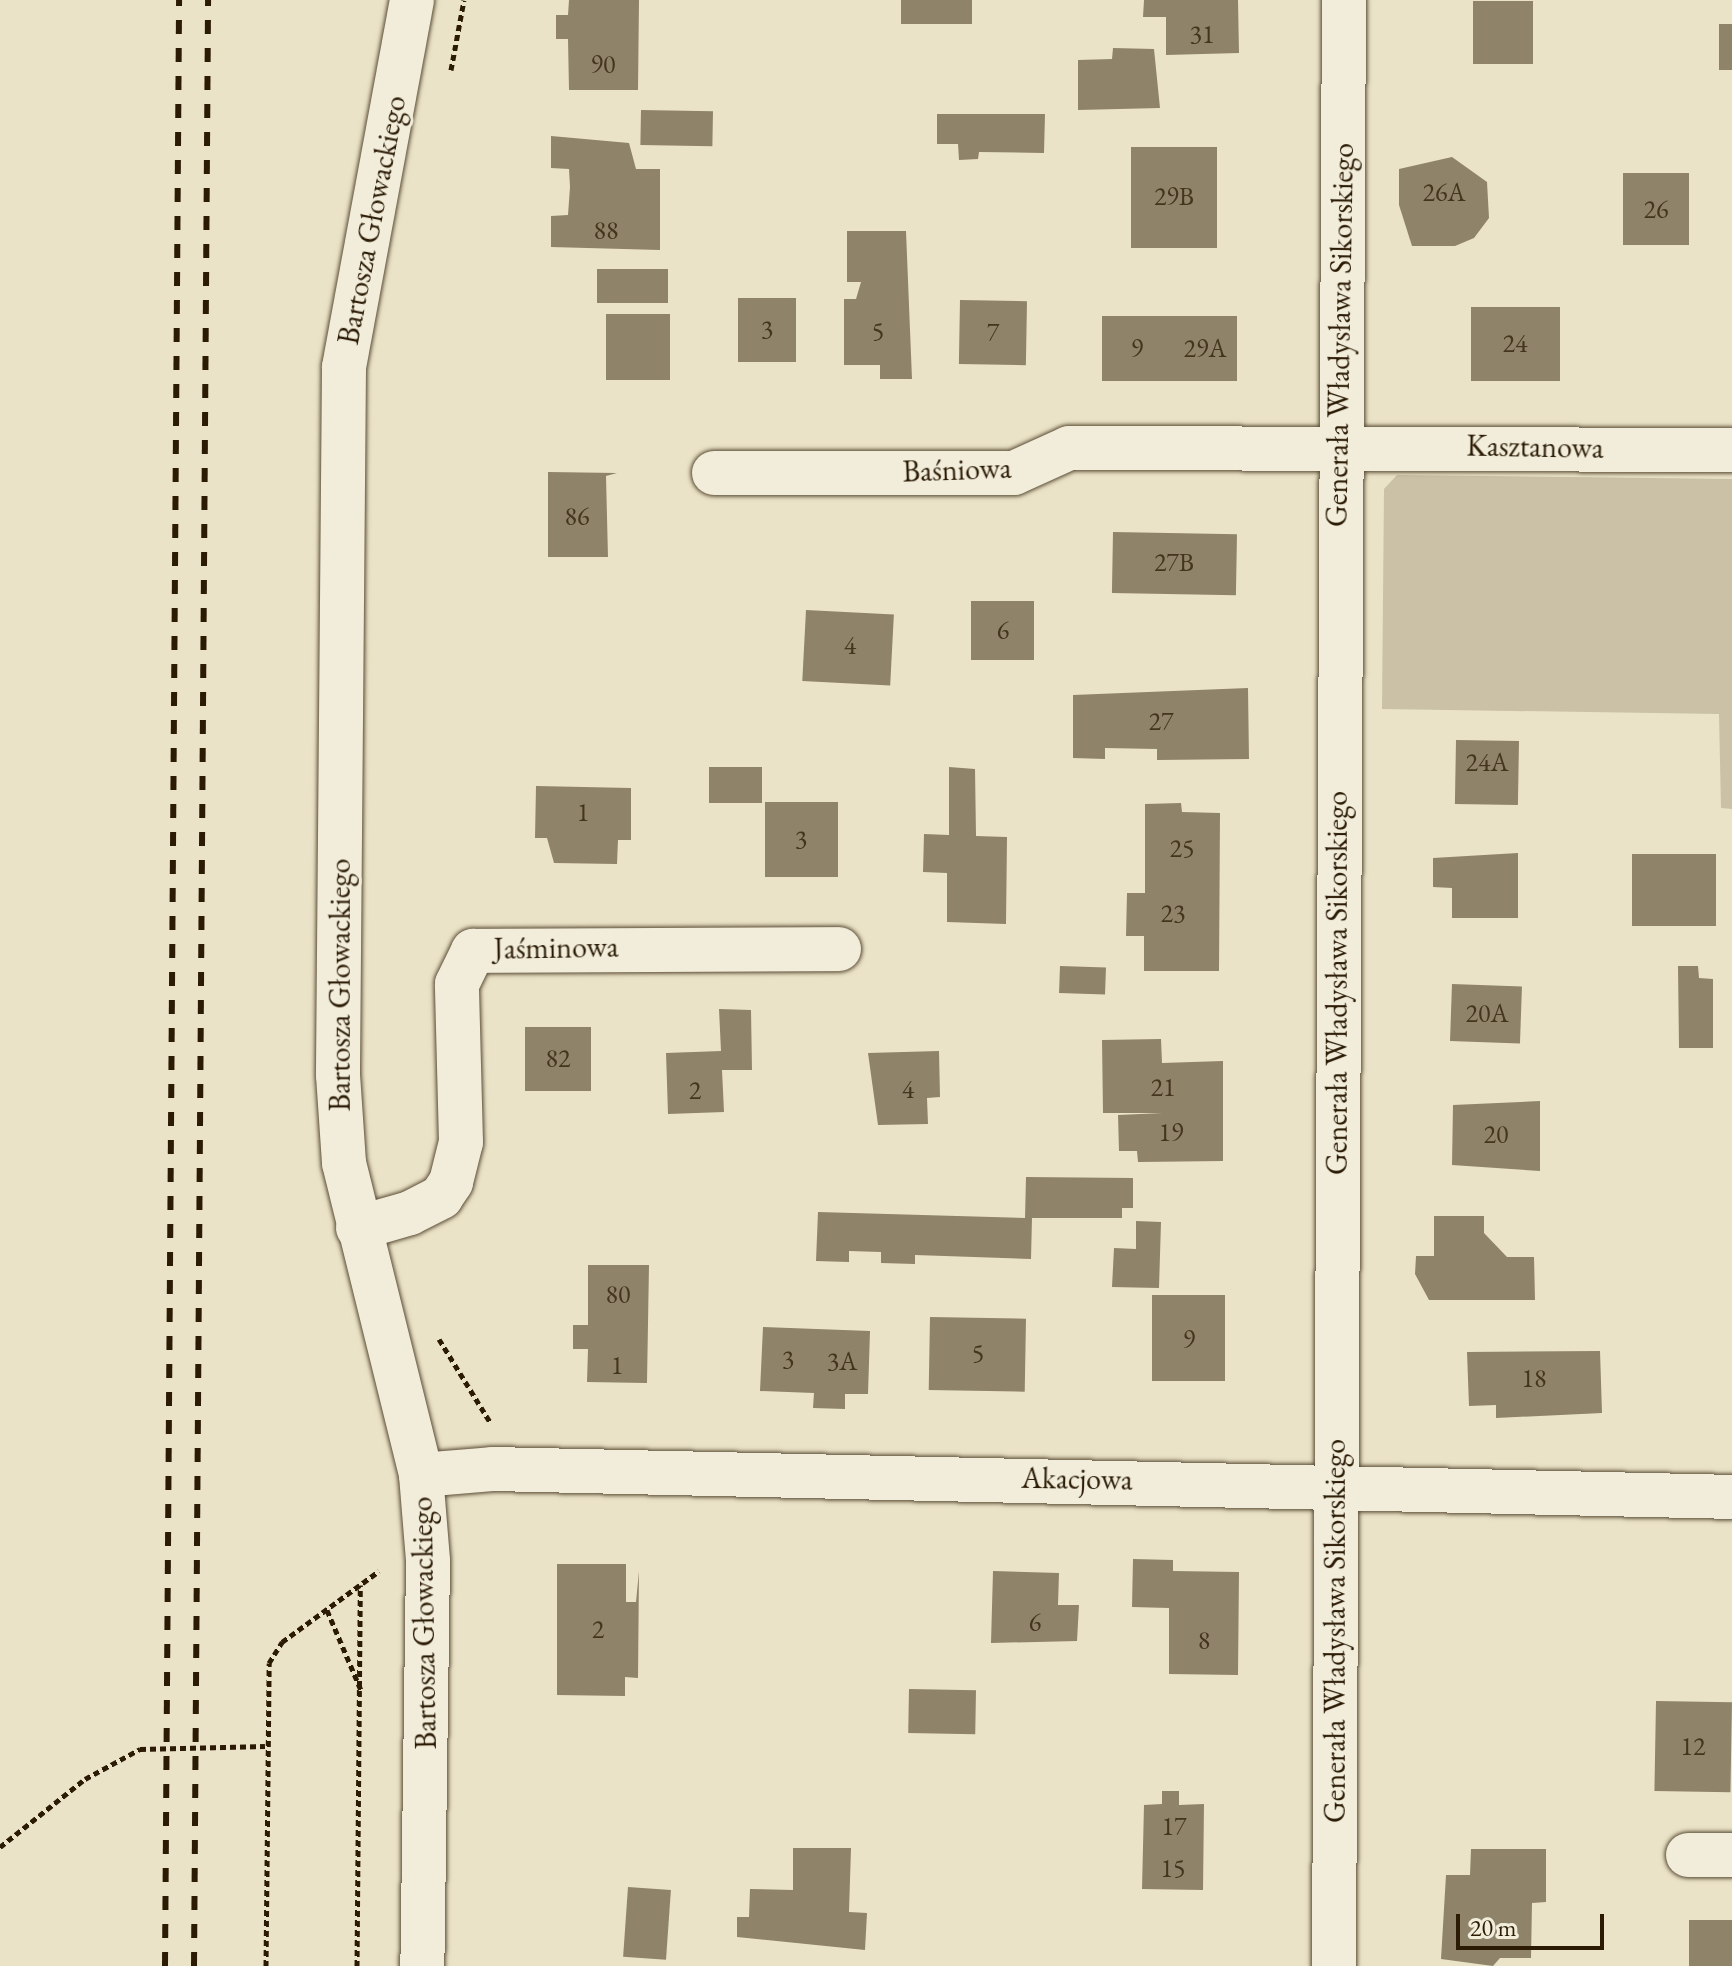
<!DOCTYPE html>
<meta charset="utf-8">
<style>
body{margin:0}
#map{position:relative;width:1732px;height:1966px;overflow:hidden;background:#ebe3c7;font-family:"EB Garamond",serif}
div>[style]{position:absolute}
.green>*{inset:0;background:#cac1a6}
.building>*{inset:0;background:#8f836a;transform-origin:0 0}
.path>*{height:5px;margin-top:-2.5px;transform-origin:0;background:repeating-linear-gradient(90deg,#2b1b05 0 6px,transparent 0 10px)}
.roads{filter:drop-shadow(0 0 2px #5b4d36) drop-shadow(0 0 2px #5b4d36)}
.minor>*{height:44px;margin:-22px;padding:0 22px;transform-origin:22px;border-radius:22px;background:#f2eddb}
.rail>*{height:6px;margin-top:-3px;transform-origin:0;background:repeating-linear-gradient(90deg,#2b1b05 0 14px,transparent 0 28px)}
span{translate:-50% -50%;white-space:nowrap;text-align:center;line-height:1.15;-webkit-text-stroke:6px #f2eddb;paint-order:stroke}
.number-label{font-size:26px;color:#44351e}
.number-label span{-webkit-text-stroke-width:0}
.street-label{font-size:30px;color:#2b1b05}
.scale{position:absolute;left:1456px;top:1914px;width:148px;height:36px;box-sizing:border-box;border:4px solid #2b1b05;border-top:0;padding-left:10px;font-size:24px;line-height:28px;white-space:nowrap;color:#2b1b05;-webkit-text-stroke:6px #f2eddb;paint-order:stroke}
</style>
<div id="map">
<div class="green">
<i style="clip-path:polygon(1397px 475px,1732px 479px,1732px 809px,1721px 808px,1719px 714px,1382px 709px,1384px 489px)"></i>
</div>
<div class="building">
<i style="clip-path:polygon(569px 0,639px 0,638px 90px,569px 90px,568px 39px,556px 39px,556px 15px,568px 15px)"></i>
<i style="left:901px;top:0;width:71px;height:24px"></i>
<i style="clip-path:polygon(1144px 0,1238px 0,1239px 53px,1166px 55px,1166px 17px,1143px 17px)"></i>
<i style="left:1473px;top:1px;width:60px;height:63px"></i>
<i style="left:1719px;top:24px;width:13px;height:46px"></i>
<i style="clip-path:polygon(1113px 48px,1154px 49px,1160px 108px,1078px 110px,1078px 60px,1112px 59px)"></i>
<i style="left:641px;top:110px;width:72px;height:35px;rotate:1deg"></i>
<i style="clip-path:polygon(937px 114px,1045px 114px,1044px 153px,979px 152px,978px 159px,959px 160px,958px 144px,937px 144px)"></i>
<i style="clip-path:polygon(551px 136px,629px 143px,636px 169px,660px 169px,660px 250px,551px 247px,551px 216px,568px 215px,570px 187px,569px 169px,551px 168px)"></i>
<i style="left:1131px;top:147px;width:86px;height:101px"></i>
<i style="clip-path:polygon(1452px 157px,1487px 182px,1489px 218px,1474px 238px,1455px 246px,1412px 246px,1399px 205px,1399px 169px)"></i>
<i style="left:1689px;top:173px;width:72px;height:66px;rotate:90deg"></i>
<i style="clip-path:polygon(847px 231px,906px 231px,912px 379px,880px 379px,880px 365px,844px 365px,844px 299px,856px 299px,861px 282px,847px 282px)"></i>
<i style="left:597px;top:269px;width:71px;height:34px"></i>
<i style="left:738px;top:298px;width:58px;height:64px"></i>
<i style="left:960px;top:300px;width:67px;height:64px;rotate:1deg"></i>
<i style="left:1471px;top:307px;width:89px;height:74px"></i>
<i style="left:606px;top:314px;width:64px;height:66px"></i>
<i style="left:1102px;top:316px;width:135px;height:65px"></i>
<i style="clip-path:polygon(548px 472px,617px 473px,606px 476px,608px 557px,548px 557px)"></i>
<i style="left:1113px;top:532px;width:124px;height:61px;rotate:1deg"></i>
<i style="left:1034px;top:601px;width:59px;height:63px;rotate:90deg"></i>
<i style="left:806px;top:610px;width:88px;height:71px;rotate:3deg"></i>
<i style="clip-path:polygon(1248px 688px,1249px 759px,1157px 760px,1157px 749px,1105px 748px,1105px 759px,1073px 758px,1073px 695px)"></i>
<i style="left:1519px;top:741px;width:64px;height:63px;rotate:91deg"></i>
<i style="left:762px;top:767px;width:36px;height:53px;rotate:90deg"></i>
<i style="clip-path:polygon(949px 767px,975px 769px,976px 836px,1007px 837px,1006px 924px,947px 922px,947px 873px,923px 872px,924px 834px,949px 835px)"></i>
<i style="clip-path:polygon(536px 786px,631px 788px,631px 840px,618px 840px,617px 864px,554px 863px,547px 838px,535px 838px)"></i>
<i style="left:765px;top:802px;width:73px;height:75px"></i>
<i style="clip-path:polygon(1181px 803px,1182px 812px,1220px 813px,1219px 971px,1144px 971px,1144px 936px,1126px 936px,1127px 893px,1145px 893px,1145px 804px)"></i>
<i style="clip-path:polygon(1518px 853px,1518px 918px,1452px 918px,1452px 888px,1433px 887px,1433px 858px)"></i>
<i style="left:1632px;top:854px;width:84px;height:72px"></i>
<i style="left:1060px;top:966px;width:46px;height:27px;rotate:2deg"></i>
<i style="clip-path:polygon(1678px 966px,1698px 966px,1699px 978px,1713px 979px,1713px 1048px,1679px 1048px)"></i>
<i style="left:1452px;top:984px;width:70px;height:57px;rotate:2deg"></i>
<i style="clip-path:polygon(719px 1009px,751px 1010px,752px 1070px,722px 1070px,724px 1112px,668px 1114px,666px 1053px,721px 1051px)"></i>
<i style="left:525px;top:1027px;width:66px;height:64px"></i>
<i style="clip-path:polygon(1161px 1039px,1162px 1063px,1223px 1061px,1223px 1161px,1138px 1162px,1137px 1151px,1119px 1151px,1118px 1115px,1163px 1113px,1103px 1113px,1102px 1040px)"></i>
<i style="clip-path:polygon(939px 1051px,940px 1097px,927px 1098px,928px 1124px,878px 1125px,868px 1053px)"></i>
<i style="clip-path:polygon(1540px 1101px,1540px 1171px,1452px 1165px,1453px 1105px)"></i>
<i style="clip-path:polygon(1026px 1177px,1133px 1178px,1133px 1208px,1122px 1208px,1122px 1218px,1032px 1218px,1031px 1259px,915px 1255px,915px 1264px,881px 1263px,881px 1252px,849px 1251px,849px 1262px,816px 1261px,818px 1212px,1025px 1218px)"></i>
<i style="clip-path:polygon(1434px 1216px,1484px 1216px,1484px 1233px,1507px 1257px,1534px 1257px,1535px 1300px,1429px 1300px,1415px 1274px,1416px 1256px,1434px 1256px)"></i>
<i style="clip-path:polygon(1136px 1221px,1161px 1222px,1159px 1288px,1112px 1287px,1114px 1248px,1136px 1249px)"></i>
<i style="clip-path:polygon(588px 1265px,649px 1265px,647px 1383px,587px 1382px,588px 1349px,573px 1349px,573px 1325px,588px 1325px)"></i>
<i style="left:1225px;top:1295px;width:86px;height:73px;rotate:90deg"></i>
<i style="left:930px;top:1317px;width:96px;height:73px;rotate:1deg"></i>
<i style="clip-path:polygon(763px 1327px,870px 1331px,868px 1394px,845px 1394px,845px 1409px,813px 1408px,814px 1393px,760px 1391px)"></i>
<i style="clip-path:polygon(1600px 1351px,1602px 1413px,1496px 1418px,1496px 1405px,1469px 1406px,1467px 1352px)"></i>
<i style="clip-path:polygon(1133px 1559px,1173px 1560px,1173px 1571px,1239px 1572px,1238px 1675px,1169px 1674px,1169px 1608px,1132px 1607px)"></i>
<i style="clip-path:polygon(557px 1564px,626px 1564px,626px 1602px,636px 1602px,639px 1571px,638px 1678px,625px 1677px,625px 1696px,557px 1695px)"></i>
<i style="clip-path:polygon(993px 1571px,1059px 1573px,1058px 1605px,1079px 1605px,1077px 1641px,991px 1643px)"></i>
<i style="left:909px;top:1689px;width:67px;height:44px;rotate:1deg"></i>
<i style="left:1656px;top:1701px;width:76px;height:90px;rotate:1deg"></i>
<i style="clip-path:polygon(1162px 1791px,1179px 1791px,1179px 1805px,1204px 1804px,1203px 1890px,1142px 1889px,1144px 1805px,1162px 1804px)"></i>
<i style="clip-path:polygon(793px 1848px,851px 1848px,849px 1912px,867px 1913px,865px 1950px,737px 1937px,737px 1917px,749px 1917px,750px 1889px,793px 1890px)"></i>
<i style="clip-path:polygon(1471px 1849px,1546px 1849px,1546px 1902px,1532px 1903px,1531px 1958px,1500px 1958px,1493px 1966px,1441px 1959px,1446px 1875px,1470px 1875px)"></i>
<i style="left:628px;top:1887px;width:43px;height:70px;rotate:4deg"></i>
<i style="left:1732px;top:1920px;width:46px;height:43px;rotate:90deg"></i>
</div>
<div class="path">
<i style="left:451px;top:70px;width:71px;rotate:-79.5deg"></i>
<i style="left:439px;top:1339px;width:97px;rotate:58.4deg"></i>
<i style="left:327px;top:1610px;width:87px;rotate:67deg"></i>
<i style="left:0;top:1847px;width:109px;rotate:-38.7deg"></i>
<i style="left:85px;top:1779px;width:63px;rotate:-28.6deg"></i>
<i style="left:140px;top:1749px;width:125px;rotate:-1.4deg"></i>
<i style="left:266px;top:1966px;width:303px;rotate:-89.4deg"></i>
<i style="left:269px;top:1663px;width:25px;rotate:-58deg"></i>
<i style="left:282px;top:1642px;width:120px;rotate:-36.2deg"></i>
<i style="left:357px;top:1966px;width:381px;rotate:-89.5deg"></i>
</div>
<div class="roads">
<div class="minor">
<i style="left:412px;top:0;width:373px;rotate:100.5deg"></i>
<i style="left:344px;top:367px;width:708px;rotate:90.49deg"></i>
<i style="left:338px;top:1075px;width:88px;rotate:86.1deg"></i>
<i style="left:344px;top:1163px;width:321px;rotate:76.1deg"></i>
<i style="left:421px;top:1475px;width:86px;rotate:85.3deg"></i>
<i style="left:428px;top:1561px;width:405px;rotate:90.8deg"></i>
<i style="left:714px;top:473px;width:300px"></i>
<i style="left:1014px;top:473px;width:60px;rotate:-24.4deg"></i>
<i style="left:1069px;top:448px;width:663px;rotate:0.17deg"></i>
<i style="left:358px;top:1228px;width:54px;rotate:-16.1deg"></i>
<i style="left:410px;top:1213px;width:35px;rotate:-27deg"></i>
<i style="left:441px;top:1197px;width:18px;rotate:-56deg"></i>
<i style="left:451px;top:1182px;width:41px;rotate:-76deg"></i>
<i style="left:461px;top:1142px;width:158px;rotate:-91.5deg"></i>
<i style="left:457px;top:984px;width:37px;rotate:-64deg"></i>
<i style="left:473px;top:951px;width:366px;rotate:-0.3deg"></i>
<i style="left:421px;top:1475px;width:71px;rotate:-4.8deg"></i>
<i style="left:492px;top:1469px;width:1240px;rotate:1.29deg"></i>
<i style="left:1688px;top:1855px;width:44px"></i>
<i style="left:1334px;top:1966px;width:1966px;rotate:-89.71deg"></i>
</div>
</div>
<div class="rail">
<i style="left:165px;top:1966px;width:1966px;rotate:-89.59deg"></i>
<i style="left:194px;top:1966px;width:1966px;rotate:-89.59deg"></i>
</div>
<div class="number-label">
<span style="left:1202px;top:35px">31</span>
<span style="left:603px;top:65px">90</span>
<span style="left:1444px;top:193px">26A</span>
<span style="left:1174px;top:197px">29B</span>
<span style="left:1656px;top:210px">26</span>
<span style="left:606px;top:231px">88</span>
<span style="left:767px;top:330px">3</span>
<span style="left:878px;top:332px">5</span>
<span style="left:993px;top:333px">7</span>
<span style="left:1515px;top:344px">24</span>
<span style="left:1137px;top:349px">9</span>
<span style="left:1205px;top:349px">29A</span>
<span style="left:577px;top:517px">86</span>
<span style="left:1174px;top:563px">27B</span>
<span style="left:1003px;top:631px">6</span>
<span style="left:850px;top:646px">4</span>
<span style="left:1161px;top:722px">27</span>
<span style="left:1487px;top:763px">24A</span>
<span style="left:583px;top:813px">1</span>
<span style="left:801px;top:840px">3</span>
<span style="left:1182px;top:849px">25</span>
<span style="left:1173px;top:914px">23</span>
<span style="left:1487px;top:1014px">20A</span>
<span style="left:558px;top:1059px">82</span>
<span style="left:1163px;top:1088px">21</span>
<span style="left:908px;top:1090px">4</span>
<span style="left:695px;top:1091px">2</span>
<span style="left:1171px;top:1133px">19</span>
<span style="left:1496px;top:1135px">20</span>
<span style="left:618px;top:1295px">80</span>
<span style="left:1189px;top:1340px">9</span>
<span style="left:978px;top:1354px">5</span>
<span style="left:788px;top:1360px">3</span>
<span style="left:842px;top:1362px">3A</span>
<span style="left:617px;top:1366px">1</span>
<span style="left:1534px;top:1379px">18</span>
<span style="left:1035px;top:1623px">6</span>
<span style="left:598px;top:1630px">2</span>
<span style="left:1204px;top:1641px">8</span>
<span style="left:1693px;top:1747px">12</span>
<span style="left:1174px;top:1827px">17</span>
<span style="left:1173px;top:1869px">15</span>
</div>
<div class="street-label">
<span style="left:372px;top:220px;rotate:-79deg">Bartosza Głowackiego</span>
<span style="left:1340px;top:335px;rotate:-89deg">Generała Władysława Sikorskiego</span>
<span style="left:1535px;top:447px;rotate:1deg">Kasztanowa</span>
<span style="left:957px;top:470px;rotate:-2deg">Baśniowa</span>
<span style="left:556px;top:948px;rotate:-1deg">Jaśminowa</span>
<span style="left:1337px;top:983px;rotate:-90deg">Generała Władysława Sikorskiego</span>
<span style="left:340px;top:985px;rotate:-90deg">Bartosza Głowackiego</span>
<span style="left:1077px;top:1479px;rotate:1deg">Akacjowa</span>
<span style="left:424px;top:1623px;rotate:-91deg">Bartosza Głowackiego</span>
<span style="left:1335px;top:1631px;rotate:-90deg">Generała Władysława Sikorskiego</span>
</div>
<div class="scale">20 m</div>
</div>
